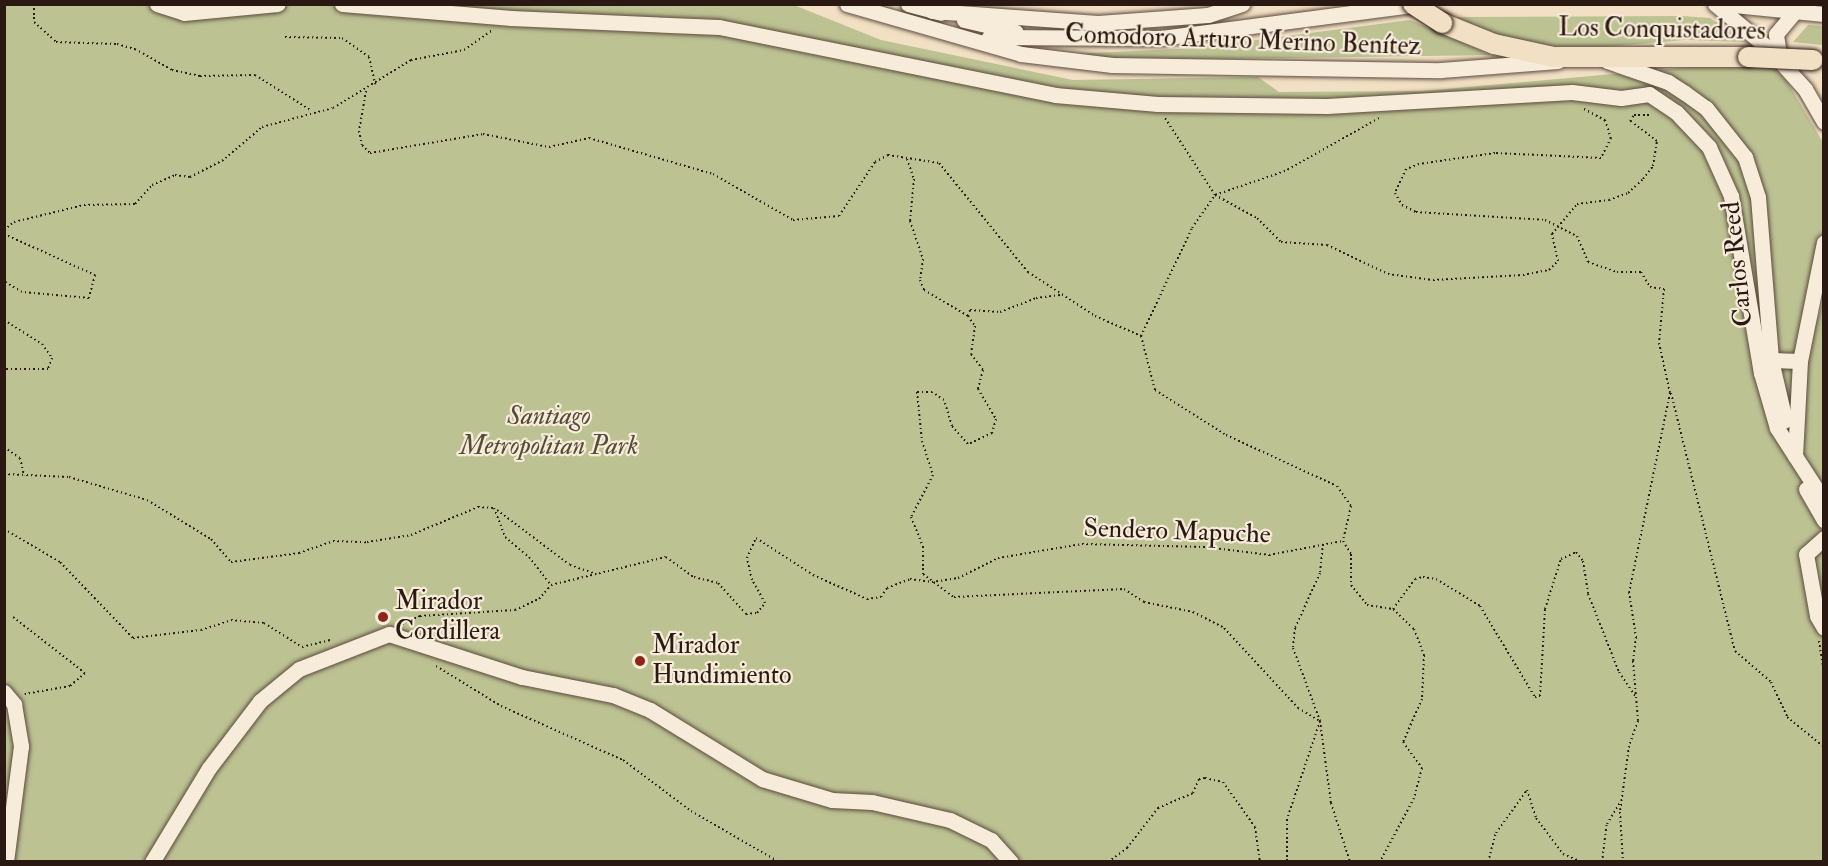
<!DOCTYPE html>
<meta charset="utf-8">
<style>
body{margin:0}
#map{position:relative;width:1828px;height:866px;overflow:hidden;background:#f2e0c4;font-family:"IM FELL Double Pica",serif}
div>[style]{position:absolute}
.green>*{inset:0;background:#bcc292}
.path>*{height:2px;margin-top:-1px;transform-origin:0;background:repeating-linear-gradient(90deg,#291912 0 1.5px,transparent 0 4.5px)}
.roads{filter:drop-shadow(0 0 2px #5b4b3e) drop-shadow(0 0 2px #5b4b3e)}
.minor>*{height:15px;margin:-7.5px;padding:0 7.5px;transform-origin:7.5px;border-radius:7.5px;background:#f7ebd9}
.major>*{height:20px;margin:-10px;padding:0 10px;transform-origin:10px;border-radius:10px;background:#f2e0c4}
.bridges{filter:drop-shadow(0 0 2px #291912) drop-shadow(0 0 2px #291912)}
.major-bridge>*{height:20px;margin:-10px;padding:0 10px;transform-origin:10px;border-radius:10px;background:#f2e0c4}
.dots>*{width:16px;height:16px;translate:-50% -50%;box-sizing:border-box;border:3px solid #f7ebd9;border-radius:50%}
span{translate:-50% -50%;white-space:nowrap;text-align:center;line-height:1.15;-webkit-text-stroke:4.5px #f7ebd9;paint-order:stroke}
.street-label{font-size:26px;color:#291912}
.park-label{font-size:26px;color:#554c38;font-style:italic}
.poi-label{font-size:26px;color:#291912}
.left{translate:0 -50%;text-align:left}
.frame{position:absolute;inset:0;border:6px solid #291912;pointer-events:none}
</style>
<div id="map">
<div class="green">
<i style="clip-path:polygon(5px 5px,794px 5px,881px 40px,1073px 80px,1258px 77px,1279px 92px,1423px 91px,1725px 64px,1771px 67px,1786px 80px,1824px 144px,1824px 257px,1813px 334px,1823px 300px,1823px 861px,5px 862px)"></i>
<i style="clip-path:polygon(1682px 16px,1710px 18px,1745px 42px,1686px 40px,1567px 50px,1495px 36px,1453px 17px)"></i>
<i style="clip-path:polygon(1410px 20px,1491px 55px,1138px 60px,1072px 54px,1196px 48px)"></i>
<i style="clip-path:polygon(1808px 25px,1823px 26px,1823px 45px,1793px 42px)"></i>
</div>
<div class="path">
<i style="left:34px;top:4px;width:18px;rotate:90deg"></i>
<i style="left:34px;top:22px;width:30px;rotate:42deg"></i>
<i style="left:56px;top:42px;width:61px;rotate:1.9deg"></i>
<i style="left:117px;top:44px;width:19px;rotate:16deg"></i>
<i style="left:135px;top:49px;width:43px;rotate:29.6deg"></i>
<i style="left:172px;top:70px;width:29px;rotate:12deg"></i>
<i style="left:200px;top:76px;width:55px;rotate:-1deg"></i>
<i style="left:255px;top:75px;width:67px;rotate:32.3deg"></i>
<i style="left:285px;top:37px;width:57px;rotate:1deg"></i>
<i style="left:342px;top:38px;width:33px;rotate:35deg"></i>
<i style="left:369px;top:57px;width:28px;rotate:77deg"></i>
<i style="left:366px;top:91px;width:41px;rotate:99.9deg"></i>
<i style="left:359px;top:131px;width:14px;rotate:78deg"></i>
<i style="left:362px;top:145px;width:11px;rotate:45deg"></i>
<i style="left:370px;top:153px;width:115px;rotate:-9.5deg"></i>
<i style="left:483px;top:134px;width:67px;rotate:11.1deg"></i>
<i style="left:549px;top:147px;width:41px;rotate:-12.7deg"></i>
<i style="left:589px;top:138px;width:129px;rotate:16.2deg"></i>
<i style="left:713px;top:174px;width:92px;rotate:29.9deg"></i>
<i style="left:793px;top:220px;width:46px;rotate:-5deg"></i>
<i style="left:839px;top:216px;width:65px;rotate:-56.3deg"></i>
<i style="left:875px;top:162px;width:15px;rotate:-28deg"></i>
<i style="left:888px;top:155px;width:52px;rotate:8.9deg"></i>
<i style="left:939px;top:163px;width:141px;rotate:50.8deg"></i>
<i style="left:1028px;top:272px;width:80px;rotate:33.3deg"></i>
<i style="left:1095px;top:316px;width:50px;rotate:23.5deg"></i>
<i style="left:1141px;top:336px;width:56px;rotate:75.5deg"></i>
<i style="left:1155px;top:390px;width:84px;rotate:32.4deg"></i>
<i style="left:1226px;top:435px;width:122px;rotate:24.7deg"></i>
<i style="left:1337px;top:486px;width:24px;rotate:55deg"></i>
<i style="left:1351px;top:506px;width:35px;rotate:103deg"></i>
<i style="left:1584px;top:109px;width:24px;rotate:28deg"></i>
<i style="left:1605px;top:120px;width:19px;rotate:72deg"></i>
<i style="left:1611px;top:138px;width:22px;rotate:117deg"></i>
<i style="left:1601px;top:158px;width:106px;rotate:-177.3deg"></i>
<i style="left:1495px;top:153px;width:77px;rotate:171.8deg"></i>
<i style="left:1419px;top:164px;width:14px;rotate:159deg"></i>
<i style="left:1406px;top:169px;width:26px;rotate:115deg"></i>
<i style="left:1395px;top:193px;width:14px;rotate:60deg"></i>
<i style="left:1402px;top:205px;width:16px;rotate:27deg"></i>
<i style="left:1416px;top:212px;width:129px;rotate:3.5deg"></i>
<i style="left:1545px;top:220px;width:36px;rotate:27deg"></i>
<i style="left:1577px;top:236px;width:28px;rotate:67deg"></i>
<i style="left:1588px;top:262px;width:31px;rotate:19deg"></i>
<i style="left:1617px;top:272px;width:24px"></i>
<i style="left:1641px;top:272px;width:17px;rotate:59deg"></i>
<i style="left:1650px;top:287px;width:14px;rotate:8deg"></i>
<i style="left:1664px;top:289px;width:54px;rotate:95.3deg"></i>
<i style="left:1659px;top:343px;width:51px;rotate:77.6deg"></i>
<i style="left:1670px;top:393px;width:203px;rotate:101.6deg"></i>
<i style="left:1629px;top:592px;width:46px;rotate:81.2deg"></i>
<i style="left:1636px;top:637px;width:24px;rotate:97deg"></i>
<i style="left:1633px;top:661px;width:60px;rotate:85.2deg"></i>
<i style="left:1638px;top:721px;width:27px;rotate:110deg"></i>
<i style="left:1629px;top:746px;width:67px;rotate:97.8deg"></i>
<i style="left:1620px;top:812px;width:50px;rotate:86.6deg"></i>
<i style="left:1379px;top:118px;width:108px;rotate:150.6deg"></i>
<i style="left:1285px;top:171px;width:74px;rotate:161.1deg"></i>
<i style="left:1215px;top:195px;width:48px;rotate:28.7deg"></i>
<i style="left:1257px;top:218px;width:34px;rotate:45deg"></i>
<i style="left:1281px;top:242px;width:46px;rotate:3.7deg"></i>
<i style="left:1327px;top:245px;width:68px;rotate:25.4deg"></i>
<i style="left:1388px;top:274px;width:45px;rotate:7.6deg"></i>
<i style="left:1433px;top:280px;width:90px;rotate:-3.2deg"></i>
<i style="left:1523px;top:275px;width:26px;rotate:-11deg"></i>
<i style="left:1549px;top:270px;width:13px;rotate:-45deg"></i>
<i style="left:1558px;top:261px;width:28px;rotate:-103deg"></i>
<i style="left:1552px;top:234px;width:39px;rotate:-50deg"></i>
<i style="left:1577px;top:204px;width:32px;rotate:-7deg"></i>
<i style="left:1609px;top:200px;width:20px;rotate:-20deg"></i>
<i style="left:1628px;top:193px;width:21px;rotate:-43deg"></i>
<i style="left:1643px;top:179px;width:16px;rotate:-52deg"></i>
<i style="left:1653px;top:166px;width:25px;rotate:-81deg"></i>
<i style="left:1657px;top:141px;width:34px;rotate:-143deg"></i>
<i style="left:1630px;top:121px;width:7px;rotate:-56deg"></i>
<i style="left:1634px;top:115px;width:18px"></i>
<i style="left:907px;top:159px;width:21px;rotate:71deg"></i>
<i style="left:914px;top:179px;width:42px;rotate:95.4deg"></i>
<i style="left:910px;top:221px;width:40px;rotate:71.1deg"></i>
<i style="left:923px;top:259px;width:21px;rotate:98deg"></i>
<i style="left:920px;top:280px;width:11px;rotate:68deg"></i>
<i style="left:924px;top:290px;width:51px;rotate:30.6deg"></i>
<i style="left:968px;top:316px;width:12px;rotate:55deg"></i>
<i style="left:975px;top:326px;width:28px;rotate:98deg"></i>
<i style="left:971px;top:354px;width:20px;rotate:53deg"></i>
<i style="left:983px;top:370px;width:20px;rotate:105deg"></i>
<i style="left:978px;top:389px;width:35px;rotate:59deg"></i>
<i style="left:996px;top:419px;width:15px;rotate:106deg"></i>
<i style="left:992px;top:433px;width:26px;rotate:155deg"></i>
<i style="left:968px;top:444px;width:24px;rotate:-132deg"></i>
<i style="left:952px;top:426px;width:27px;rotate:-107deg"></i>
<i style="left:944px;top:400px;width:14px;rotate:-146deg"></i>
<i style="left:932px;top:392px;width:15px;rotate:180deg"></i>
<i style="left:917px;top:392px;width:49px;rotate:84.2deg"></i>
<i style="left:922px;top:441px;width:36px;rotate:72deg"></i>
<i style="left:933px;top:475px;width:47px;rotate:117.6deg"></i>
<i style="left:911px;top:517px;width:31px;rotate:68deg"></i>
<i style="left:923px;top:546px;width:28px;rotate:90deg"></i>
<i style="left:923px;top:574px;width:39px;rotate:37deg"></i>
<i style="left:954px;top:597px;width:170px;rotate:-2.7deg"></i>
<i style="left:1124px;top:589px;width:24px;rotate:33deg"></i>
<i style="left:1144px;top:602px;width:50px;rotate:11.5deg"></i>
<i style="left:1193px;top:612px;width:35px;rotate:27deg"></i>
<i style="left:1224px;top:628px;width:109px;rotate:47.2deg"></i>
<i style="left:1298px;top:708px;width:26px;rotate:31deg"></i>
<i style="left:1320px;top:721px;width:103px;rotate:108.6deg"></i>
<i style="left:1287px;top:819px;width:43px;rotate:90deg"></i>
<i style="left:4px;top:230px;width:13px;rotate:-39deg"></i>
<i style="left:14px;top:222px;width:72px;rotate:-13.7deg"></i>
<i style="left:84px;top:205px;width:51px;rotate:-1.1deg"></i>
<i style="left:135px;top:204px;width:25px;rotate:-48deg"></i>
<i style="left:152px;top:185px;width:25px;rotate:-23deg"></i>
<i style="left:175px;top:175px;width:15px;rotate:8deg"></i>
<i style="left:190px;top:177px;width:36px;rotate:-27deg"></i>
<i style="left:222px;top:161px;width:52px;rotate:-40.4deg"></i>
<i style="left:262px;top:127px;width:73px;rotate:-15deg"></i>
<i style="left:333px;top:108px;width:92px;rotate:-31.6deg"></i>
<i style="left:411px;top:60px;width:54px;rotate:-10.7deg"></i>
<i style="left:464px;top:50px;width:35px;rotate:-35deg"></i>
<i style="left:4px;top:234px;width:100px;rotate:24.3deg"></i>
<i style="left:95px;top:275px;width:24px;rotate:105deg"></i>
<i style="left:89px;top:298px;width:67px;rotate:-174.9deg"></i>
<i style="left:22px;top:292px;width:21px;rotate:-149deg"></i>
<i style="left:968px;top:316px;width:6px;rotate:-72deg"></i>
<i style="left:970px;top:310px;width:30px;rotate:4deg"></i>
<i style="left:1000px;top:312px;width:39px;rotate:-21deg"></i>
<i style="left:1036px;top:298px;width:26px;rotate:-7deg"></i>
<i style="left:4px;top:320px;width:45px;rotate:32.3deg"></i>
<i style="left:42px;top:344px;width:17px;rotate:54deg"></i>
<i style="left:52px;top:358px;width:12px;rotate:110deg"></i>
<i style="left:48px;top:369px;width:44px;rotate:180deg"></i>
<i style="left:1141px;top:336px;width:119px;rotate:-64.7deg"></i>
<i style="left:1192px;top:228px;width:40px;rotate:-55.1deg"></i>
<i style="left:1215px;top:195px;width:92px;rotate:-123deg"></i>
<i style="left:1671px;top:393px;width:266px;rotate:76.1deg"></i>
<i style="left:1735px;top:651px;width:48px;rotate:40.7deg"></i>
<i style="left:1771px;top:682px;width:38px;rotate:65deg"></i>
<i style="left:1787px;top:717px;width:48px;rotate:39deg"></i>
<i style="left:4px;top:447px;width:19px;rotate:35deg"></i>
<i style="left:20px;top:458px;width:18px;rotate:77deg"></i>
<i style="left:4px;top:474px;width:65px;rotate:2.6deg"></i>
<i style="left:69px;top:477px;width:81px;rotate:16.4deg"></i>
<i style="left:147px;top:500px;width:75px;rotate:31.4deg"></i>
<i style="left:211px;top:539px;width:30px;rotate:49deg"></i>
<i style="left:231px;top:562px;width:69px;rotate:-7.5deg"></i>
<i style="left:299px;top:553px;width:36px;rotate:-19deg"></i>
<i style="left:333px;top:541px;width:34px;rotate:2deg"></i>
<i style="left:367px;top:542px;width:45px;rotate:-9deg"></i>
<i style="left:411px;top:535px;width:73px;rotate:-22.7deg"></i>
<i style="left:478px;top:507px;width:16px;rotate:4deg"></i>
<i style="left:494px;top:508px;width:31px;rotate:69deg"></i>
<i style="left:505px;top:537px;width:31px;rotate:40deg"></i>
<i style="left:529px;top:557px;width:36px;rotate:52deg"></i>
<i style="left:551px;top:585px;width:118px;rotate:-13.7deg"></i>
<i style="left:666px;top:557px;width:34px;rotate:36deg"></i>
<i style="left:694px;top:577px;width:25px;rotate:14deg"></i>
<i style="left:718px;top:583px;width:42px;rotate:47.9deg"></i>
<i style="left:746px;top:614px;width:11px;rotate:-5deg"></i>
<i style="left:757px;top:613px;width:13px;rotate:-51deg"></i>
<i style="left:765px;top:603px;width:26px;rotate:-119deg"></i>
<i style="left:752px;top:580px;width:23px;rotate:-103deg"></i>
<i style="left:747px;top:558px;width:22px;rotate:-66deg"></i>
<i style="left:756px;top:538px;width:68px;rotate:33deg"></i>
<i style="left:813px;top:575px;width:59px;rotate:24deg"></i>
<i style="left:867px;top:599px;width:14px;rotate:-8deg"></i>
<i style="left:881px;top:597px;width:11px;rotate:-56deg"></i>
<i style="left:887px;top:588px;width:25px;rotate:-21deg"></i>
<i style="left:910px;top:579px;width:22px;rotate:8deg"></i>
<i style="left:932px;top:582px;width:26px;rotate:-9deg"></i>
<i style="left:958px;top:578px;width:45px;rotate:-26.6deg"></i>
<i style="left:998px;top:558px;width:85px;rotate:-9.5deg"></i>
<i style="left:1082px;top:544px;width:124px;rotate:1.4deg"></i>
<i style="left:1206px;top:547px;width:64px;rotate:7.2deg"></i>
<i style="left:1269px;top:555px;width:75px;rotate:-10.7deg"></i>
<i style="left:1343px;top:541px;width:15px;rotate:58deg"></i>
<i style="left:1351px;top:554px;width:31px;rotate:90deg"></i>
<i style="left:1351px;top:585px;width:26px;rotate:51deg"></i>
<i style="left:1367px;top:605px;width:26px;rotate:9deg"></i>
<i style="left:1393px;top:609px;width:29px;rotate:44deg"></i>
<i style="left:1414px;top:629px;width:28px;rotate:69deg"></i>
<i style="left:1424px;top:655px;width:44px;rotate:92.6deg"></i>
<i style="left:1422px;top:699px;width:47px;rotate:113.8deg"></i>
<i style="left:1403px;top:742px;width:32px;rotate:54deg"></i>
<i style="left:1422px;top:768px;width:31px;rotate:105deg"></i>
<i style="left:1414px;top:798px;width:72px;rotate:118deg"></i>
<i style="left:497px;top:510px;width:91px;rotate:37deg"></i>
<i style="left:570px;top:565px;width:28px;rotate:19deg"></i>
<i style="left:4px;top:529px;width:65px;rotate:30.5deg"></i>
<i style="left:60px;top:562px;width:105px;rotate:46.2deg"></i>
<i style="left:133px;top:638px;width:68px;rotate:-6.7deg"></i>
<i style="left:201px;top:630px;width:32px;rotate:-18deg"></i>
<i style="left:231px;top:620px;width:33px;rotate:5deg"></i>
<i style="left:264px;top:623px;width:45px;rotate:32.3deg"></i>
<i style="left:302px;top:647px;width:29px;rotate:-14deg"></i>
<i style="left:1323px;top:544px;width:29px;rotate:96deg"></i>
<i style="left:1320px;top:573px;width:60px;rotate:114.4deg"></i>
<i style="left:1295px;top:628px;width:20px;rotate:96deg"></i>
<i style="left:1293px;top:648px;width:78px;rotate:69.7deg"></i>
<i style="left:1320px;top:721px;width:83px;rotate:82.4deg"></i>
<i style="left:1331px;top:803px;width:62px;rotate:72.1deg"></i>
<i style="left:1393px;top:609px;width:37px;rotate:-54deg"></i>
<i style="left:1415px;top:579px;width:8px;rotate:-14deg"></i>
<i style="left:1423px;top:577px;width:13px;rotate:9deg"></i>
<i style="left:1436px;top:579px;width:52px;rotate:31.5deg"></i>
<i style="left:1480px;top:606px;width:106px;rotate:58.9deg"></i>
<i style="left:1535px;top:697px;width:5px;rotate:-11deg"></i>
<i style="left:1540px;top:696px;width:87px;rotate:-86.7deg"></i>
<i style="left:1545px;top:609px;width:52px;rotate:-72.3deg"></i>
<i style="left:1561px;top:559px;width:17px;rotate:-25deg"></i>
<i style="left:1576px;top:552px;width:11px;rotate:52deg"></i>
<i style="left:1583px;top:561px;width:33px;rotate:81deg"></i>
<i style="left:1588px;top:594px;width:84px;rotate:68.3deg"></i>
<i style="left:1619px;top:672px;width:29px;rotate:56deg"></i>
<i style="left:13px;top:617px;width:91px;rotate:37.9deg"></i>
<i style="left:85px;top:673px;width:20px;rotate:139deg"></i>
<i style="left:70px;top:686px;width:46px;rotate:169.9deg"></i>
<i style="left:402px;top:624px;width:20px;rotate:-24deg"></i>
<i style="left:420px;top:616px;width:95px;rotate:-3.6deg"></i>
<i style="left:515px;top:610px;width:26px;rotate:-25deg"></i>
<i style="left:539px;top:599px;width:18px;rotate:-49deg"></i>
<i style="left:1819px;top:641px;width:33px;rotate:81deg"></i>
<i style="left:436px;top:666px;width:76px;rotate:31.6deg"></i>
<i style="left:501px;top:706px;width:133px;rotate:23.9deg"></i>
<i style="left:623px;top:760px;width:85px;rotate:36.9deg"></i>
<i style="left:691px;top:811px;width:102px;rotate:30.1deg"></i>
<i style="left:1108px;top:862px;width:24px;rotate:-36deg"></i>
<i style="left:1127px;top:848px;width:51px;rotate:-52.2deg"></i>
<i style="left:1158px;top:808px;width:38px;rotate:-23deg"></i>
<i style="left:1193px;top:793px;width:15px;rotate:-67deg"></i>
<i style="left:1199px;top:779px;width:6px;rotate:-9deg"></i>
<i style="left:1205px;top:778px;width:18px;rotate:13deg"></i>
<i style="left:1223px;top:782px;width:55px;rotate:54.6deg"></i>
<i style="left:1255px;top:827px;width:35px;rotate:82deg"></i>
<i style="left:1488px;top:862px;width:30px;rotate:-75deg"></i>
<i style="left:1496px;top:833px;width:53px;rotate:-54.2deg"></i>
<i style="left:1527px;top:790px;width:29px;rotate:72deg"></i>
<i style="left:1536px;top:818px;width:45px;rotate:53.1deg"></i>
<i style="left:1563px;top:854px;width:21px;rotate:23deg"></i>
<i style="left:1602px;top:862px;width:38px;rotate:-83deg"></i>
<i style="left:1607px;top:824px;width:26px;rotate:-59deg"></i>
</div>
<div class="roads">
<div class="minor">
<i style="left:157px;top:4px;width:28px;rotate:18deg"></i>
<i style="left:184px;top:13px;width:94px;rotate:-5.5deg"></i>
<i style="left:342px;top:4px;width:170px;rotate:4.7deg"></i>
<i style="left:511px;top:18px;width:208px;rotate:2.5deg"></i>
<i style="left:719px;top:27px;width:343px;rotate:11.4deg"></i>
<i style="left:1055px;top:95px;width:103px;rotate:5deg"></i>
<i style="left:1158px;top:104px;width:169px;rotate:0.7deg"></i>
<i style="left:1327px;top:106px;width:245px;rotate:-3.3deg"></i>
<i style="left:1572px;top:92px;width:49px;rotate:7deg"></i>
<i style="left:1621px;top:98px;width:28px;rotate:-8deg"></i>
<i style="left:1649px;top:94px;width:32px;rotate:34deg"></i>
<i style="left:1676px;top:112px;width:48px;rotate:46.7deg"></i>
<i style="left:1709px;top:147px;width:54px;rotate:65.8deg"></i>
<i style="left:1731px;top:196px;width:180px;rotate:80.4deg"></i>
<i style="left:1761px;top:373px;width:57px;rotate:73.8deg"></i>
<i style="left:1777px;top:428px;width:87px;rotate:57.2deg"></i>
<i style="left:847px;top:4px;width:181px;rotate:16deg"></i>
<i style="left:1021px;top:54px;width:92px;rotate:6.9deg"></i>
<i style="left:1112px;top:65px;width:329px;rotate:0.9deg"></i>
<i style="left:1441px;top:70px;width:117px;rotate:-4.4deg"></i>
<i style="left:908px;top:4px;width:34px;rotate:15deg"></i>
<i style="left:1715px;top:4px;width:70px;rotate:39.8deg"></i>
<i style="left:1769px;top:49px;width:54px;rotate:48deg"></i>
<i style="left:1805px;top:89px;width:38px;rotate:60deg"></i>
<i style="left:1724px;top:4px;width:100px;rotate:5.7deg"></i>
<i style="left:932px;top:11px;width:166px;rotate:4.1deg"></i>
<i style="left:1098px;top:23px;width:110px;rotate:-4.2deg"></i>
<i style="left:1208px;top:15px;width:36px;rotate:-18deg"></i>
<i style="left:964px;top:20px;width:53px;rotate:13deg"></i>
<i style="left:989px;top:37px;width:172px;rotate:0.3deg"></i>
<i style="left:1161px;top:38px;width:259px;rotate:-7.5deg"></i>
<i style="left:1780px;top:60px;width:26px;rotate:-99deg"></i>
<i style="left:1776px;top:34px;width:30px;rotate:-50deg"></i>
<i style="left:1607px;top:61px;width:65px;rotate:19deg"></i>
<i style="left:1668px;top:82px;width:20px;rotate:33deg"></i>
<i style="left:1685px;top:93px;width:26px;rotate:36deg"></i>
<i style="left:1706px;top:108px;width:63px;rotate:51.5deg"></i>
<i style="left:1745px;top:157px;width:42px;rotate:72deg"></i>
<i style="left:1758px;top:197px;width:164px;rotate:85.4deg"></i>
<i style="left:1771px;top:360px;width:62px;rotate:76.9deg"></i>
<i style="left:1771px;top:360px;width:29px;rotate:2deg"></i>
<i style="left:1795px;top:456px;width:95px;rotate:-87deg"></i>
<i style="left:1800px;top:361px;width:121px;rotate:-78.6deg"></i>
<i style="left:1806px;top:489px;width:36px;rotate:60deg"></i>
<i style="left:1824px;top:538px;width:24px;rotate:138deg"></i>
<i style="left:1806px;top:554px;width:63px;rotate:79.9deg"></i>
<i style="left:1817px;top:616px;width:14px;rotate:60deg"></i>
<i style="left:4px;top:692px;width:16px;rotate:50deg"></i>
<i style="left:14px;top:704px;width:43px;rotate:80.5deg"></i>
<i style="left:21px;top:746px;width:117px;rotate:97.4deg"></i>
<i style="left:152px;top:862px;width:110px;rotate:-58.8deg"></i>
<i style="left:209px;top:768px;width:84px;rotate:-52.7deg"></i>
<i style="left:260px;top:701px;width:50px;rotate:-39.4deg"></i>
<i style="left:299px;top:669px;width:97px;rotate:-21.3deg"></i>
<i style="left:389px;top:634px;width:140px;rotate:17.9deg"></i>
<i style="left:522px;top:677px;width:93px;rotate:11.2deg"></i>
<i style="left:613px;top:695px;width:40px;rotate:22deg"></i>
<i style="left:650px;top:710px;width:132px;rotate:31.6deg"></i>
<i style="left:762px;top:779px;width:73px;rotate:16.7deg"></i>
<i style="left:832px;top:800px;width:40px;rotate:2.9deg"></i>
<i style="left:872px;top:802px;width:80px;rotate:13deg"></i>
<i style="left:950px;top:820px;width:46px;rotate:26deg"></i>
<i style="left:991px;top:840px;width:30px;rotate:48deg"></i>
</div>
<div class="major">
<i style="left:1442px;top:23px;width:56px;rotate:22deg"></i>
<i style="left:1494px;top:44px;width:60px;rotate:12.4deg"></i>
<i style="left:1553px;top:57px;width:195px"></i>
</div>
</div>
<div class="bridges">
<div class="major-bridge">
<i style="left:1413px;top:4px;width:35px;rotate:33deg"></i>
<i style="left:1748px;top:57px;width:65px;rotate:2.6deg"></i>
</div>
</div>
<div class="dots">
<i style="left:383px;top:617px;background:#8f2418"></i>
<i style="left:640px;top:661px;background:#8f2418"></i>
</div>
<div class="street-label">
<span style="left:1662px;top:30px;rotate:1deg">Los Conquistadores</span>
<span style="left:1243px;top:41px;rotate:2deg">Comodoro Arturo Merino Benítez</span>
<span style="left:1738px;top:264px;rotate:-96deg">Carlos Reed</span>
<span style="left:1177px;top:532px;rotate:2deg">Sendero Mapuche</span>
</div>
<div class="park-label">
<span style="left:549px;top:432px">Santiago<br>Metropolitan Park</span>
</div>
<div class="poi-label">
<span class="left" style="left:395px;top:617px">Mirador<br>Cordillera</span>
<span class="left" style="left:652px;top:661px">Mirador<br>Hundimiento</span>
</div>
<div class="frame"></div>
</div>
